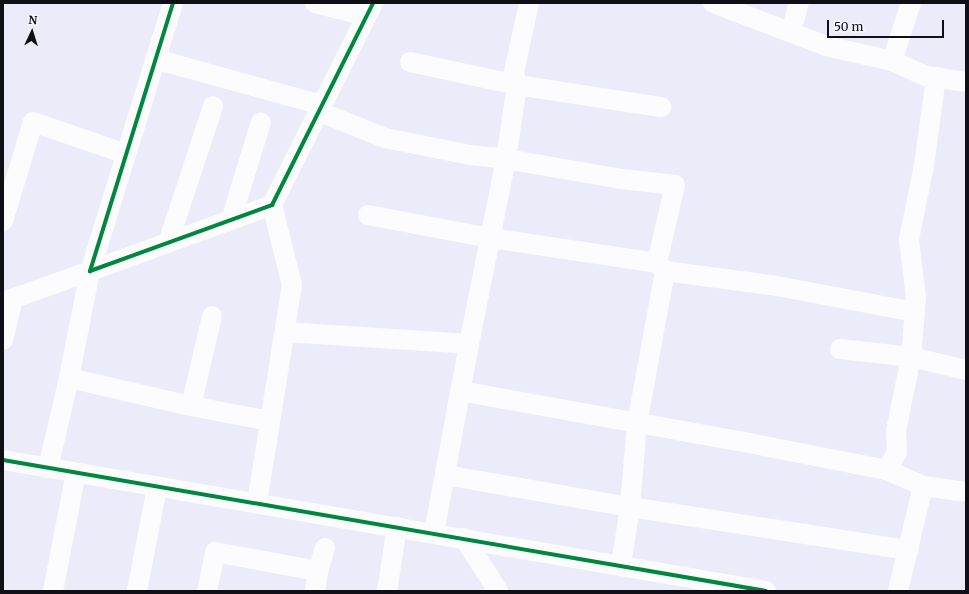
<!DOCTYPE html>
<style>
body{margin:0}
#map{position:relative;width:969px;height:594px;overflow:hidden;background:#ecebf9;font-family:Merriweather,serif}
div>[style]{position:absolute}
.minor>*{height:20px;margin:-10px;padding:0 10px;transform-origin:10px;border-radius:10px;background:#fcfcfe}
.cycleway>*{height:4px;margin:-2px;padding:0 2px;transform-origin:2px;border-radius:2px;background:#00873e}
span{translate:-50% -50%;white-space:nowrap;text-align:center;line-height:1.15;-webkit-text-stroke:4px #f5f4fe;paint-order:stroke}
.frame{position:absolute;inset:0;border:4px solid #100f17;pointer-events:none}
.north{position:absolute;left:12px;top:12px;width:40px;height:40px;-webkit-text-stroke:3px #f5f4fe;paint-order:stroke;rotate:4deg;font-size:11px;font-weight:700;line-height:16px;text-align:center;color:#100f17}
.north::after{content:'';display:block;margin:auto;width:14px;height:18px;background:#100f17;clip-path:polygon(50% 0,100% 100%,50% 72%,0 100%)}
.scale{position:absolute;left:827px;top:20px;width:117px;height:18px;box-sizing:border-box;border:2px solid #100f17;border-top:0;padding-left:5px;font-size:12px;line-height:14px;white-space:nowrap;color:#100f17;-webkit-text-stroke:3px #f5f4fe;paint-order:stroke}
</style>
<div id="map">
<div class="minor">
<i style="left:173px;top:3px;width:281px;rotate:107.2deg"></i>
<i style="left:90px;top:271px;width:194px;rotate:-19.9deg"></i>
<i style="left:272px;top:205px;width:226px;rotate:-63.4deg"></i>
<i style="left:315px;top:3px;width:53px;rotate:14.3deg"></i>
<i style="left:713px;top:3px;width:121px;rotate:20.8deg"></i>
<i style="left:826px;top:46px;width:68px;rotate:12.8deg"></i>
<i style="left:892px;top:61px;width:36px;rotate:24deg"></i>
<i style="left:925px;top:76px;width:41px;rotate:8.3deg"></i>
<i style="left:791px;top:32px;width:30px;rotate:-75deg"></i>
<i style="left:155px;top:59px;width:173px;rotate:15.4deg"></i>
<i style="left:892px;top:61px;width:61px;rotate:-71.9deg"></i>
<i style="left:410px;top:62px;width:109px;rotate:12.1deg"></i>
<i style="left:517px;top:85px;width:146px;rotate:8.7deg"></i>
<i style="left:320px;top:112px;width:70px;rotate:21.8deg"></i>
<i style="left:385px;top:138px;width:87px;rotate:11.3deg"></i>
<i style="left:470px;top:155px;width:36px;rotate:6deg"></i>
<i style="left:506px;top:159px;width:118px;rotate:9.8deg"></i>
<i style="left:622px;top:179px;width:53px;rotate:6.5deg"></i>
<i style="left:675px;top:185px;width:80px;rotate:103deg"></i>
<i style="left:368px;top:215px;width:124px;rotate:10.7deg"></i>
<i style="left:490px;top:238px;width:169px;rotate:8.5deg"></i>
<i style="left:657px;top:263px;width:11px;rotate:45deg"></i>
<i style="left:665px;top:271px;width:155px;rotate:100.4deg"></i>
<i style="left:637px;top:423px;width:84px;rotate:94.8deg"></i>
<i style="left:630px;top:507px;width:59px;rotate:98.8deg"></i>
<i style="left:231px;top:220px;width:102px;rotate:-73deg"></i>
<i style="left:3px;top:221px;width:103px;rotate:-73.1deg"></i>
<i style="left:33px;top:122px;width:98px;rotate:19deg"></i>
<i style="left:168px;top:243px;width:144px;rotate:-71.8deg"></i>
<i style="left:665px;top:271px;width:113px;rotate:7.6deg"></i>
<i style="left:777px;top:286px;width:140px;rotate:10.7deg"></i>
<i style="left:3px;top:302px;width:92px;rotate:-19.6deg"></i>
<i style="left:212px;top:316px;width:92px;rotate:103.1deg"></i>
<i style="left:191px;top:406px;width:80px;rotate:10.8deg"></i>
<i style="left:285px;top:332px;width:184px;rotate:3.7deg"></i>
<i style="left:3px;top:340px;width:42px;rotate:-76.3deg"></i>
<i style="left:840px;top:349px;width:71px;rotate:6.4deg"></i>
<i style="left:911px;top:357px;width:57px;rotate:13.3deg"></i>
<i style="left:69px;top:378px;width:125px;rotate:12.9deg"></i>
<i style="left:460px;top:391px;width:299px;rotate:10.2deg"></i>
<i style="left:754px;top:444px;width:136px;rotate:11.1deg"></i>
<i style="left:887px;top:470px;width:39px;rotate:24deg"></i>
<i style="left:3px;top:460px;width:774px;rotate:9.74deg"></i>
<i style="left:48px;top:468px;width:92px;rotate:-76.9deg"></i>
<i style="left:69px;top:378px;width:109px;rotate:-78.9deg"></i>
<i style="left:887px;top:470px;width:21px;rotate:-61deg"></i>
<i style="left:897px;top:452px;width:21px;rotate:-93deg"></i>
<i style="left:896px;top:431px;width:76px;rotate:-78.5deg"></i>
<i style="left:911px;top:357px;width:59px;rotate:-85.2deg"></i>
<i style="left:916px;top:298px;width:59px;rotate:-96.8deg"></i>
<i style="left:909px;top:239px;width:76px;rotate:-78.5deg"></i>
<i style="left:924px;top:165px;width:89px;rotate:-82.2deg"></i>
<i style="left:445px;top:475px;width:188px;rotate:9.8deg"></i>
<i style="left:630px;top:507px;width:282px;rotate:8.8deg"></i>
<i style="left:257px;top:503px;width:221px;rotate:-80.9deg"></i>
<i style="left:292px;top:285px;width:82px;rotate:-104deg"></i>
<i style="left:434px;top:533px;width:192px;rotate:-79.5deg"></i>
<i style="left:469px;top:344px;width:189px;rotate:-78.7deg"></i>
<i style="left:506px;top:159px;width:75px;rotate:-81.5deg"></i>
<i style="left:517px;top:85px;width:13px;rotate:-103deg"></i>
<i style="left:514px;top:72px;width:71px;rotate:-77.7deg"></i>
<i style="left:464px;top:538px;width:63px;rotate:57.3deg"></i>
<i style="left:53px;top:591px;width:120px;rotate:-79deg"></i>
<i style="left:137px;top:591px;width:106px;rotate:-79.1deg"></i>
<i style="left:207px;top:591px;width:40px;rotate:-78deg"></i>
<i style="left:215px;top:552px;width:105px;rotate:10.5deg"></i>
<i style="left:315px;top:591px;width:20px;rotate:-81deg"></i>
<i style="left:318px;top:571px;width:24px;rotate:-73deg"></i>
<i style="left:387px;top:591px;width:65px;rotate:-81.1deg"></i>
<i style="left:898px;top:591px;width:108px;rotate:-76.6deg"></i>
<i style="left:923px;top:486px;width:43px;rotate:7.9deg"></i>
</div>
<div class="cycleway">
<i style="left:173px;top:3px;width:281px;rotate:107.2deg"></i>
<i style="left:90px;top:271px;width:194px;rotate:-19.9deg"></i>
<i style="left:272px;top:205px;width:226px;rotate:-63.4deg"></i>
<i style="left:3px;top:460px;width:774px;rotate:9.74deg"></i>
</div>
<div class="frame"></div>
<div class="north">N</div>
<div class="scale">50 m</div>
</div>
